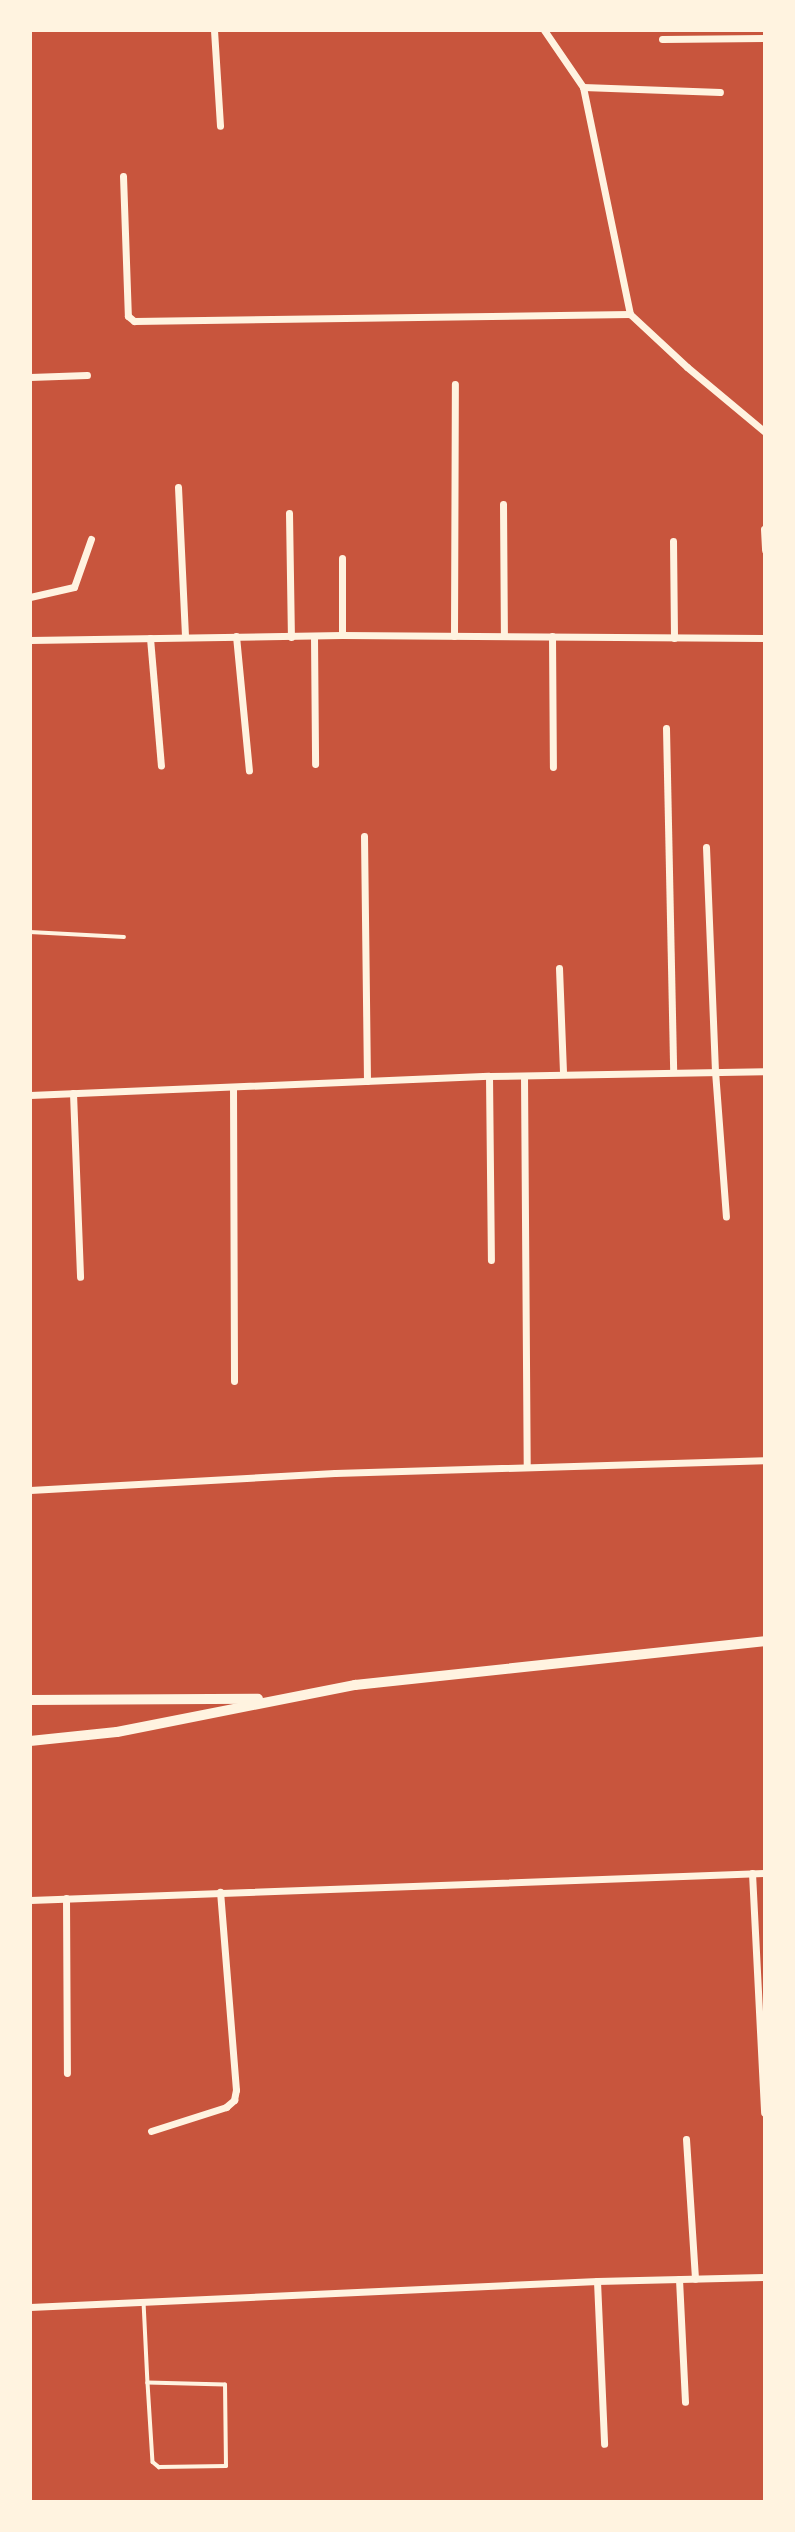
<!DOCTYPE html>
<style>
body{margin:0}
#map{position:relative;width:795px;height:2532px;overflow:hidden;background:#c8553d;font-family:"Source Sans 3",sans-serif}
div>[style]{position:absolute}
.service>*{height:3.5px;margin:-1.75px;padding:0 1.75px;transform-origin:1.75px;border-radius:1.75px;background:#fff3e0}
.minor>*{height:7px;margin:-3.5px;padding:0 3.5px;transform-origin:3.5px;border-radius:3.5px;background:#fff3e0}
.secondary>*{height:10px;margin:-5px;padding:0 5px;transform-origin:5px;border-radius:5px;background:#fff3e0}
span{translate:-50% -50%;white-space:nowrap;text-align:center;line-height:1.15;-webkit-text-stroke:5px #fff3e0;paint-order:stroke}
.frame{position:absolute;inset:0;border:32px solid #fff3e0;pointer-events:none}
</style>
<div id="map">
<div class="service">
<i style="left:30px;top:932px;width:94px;rotate:3deg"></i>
<i style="left:144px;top:2302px;width:81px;rotate:87.2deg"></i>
<i style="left:148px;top:2383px;width:79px;rotate:86.4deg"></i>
<i style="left:153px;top:2462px;width:8px;rotate:40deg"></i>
<i style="left:159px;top:2467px;width:67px;rotate:-0.9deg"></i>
<i style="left:226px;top:2466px;width:81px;rotate:-90.7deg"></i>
<i style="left:225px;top:2385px;width:77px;rotate:-178.5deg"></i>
</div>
<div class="minor">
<i style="left:214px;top:30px;width:96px;rotate:86.4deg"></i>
<i style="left:544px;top:30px;width:69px;rotate:55.6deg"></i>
<i style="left:583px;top:87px;width:232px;rotate:78.3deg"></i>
<i style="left:630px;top:314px;width:78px;rotate:42.9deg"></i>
<i style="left:687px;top:367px;width:102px;rotate:39.8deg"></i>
<i style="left:662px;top:39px;width:103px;rotate:-0.6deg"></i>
<i style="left:583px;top:87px;width:137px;rotate:2.1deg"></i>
<i style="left:123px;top:176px;width:140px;rotate:88deg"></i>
<i style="left:128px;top:316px;width:8px;rotate:40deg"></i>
<i style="left:134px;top:321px;width:496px;rotate:-0.8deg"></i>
<i style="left:30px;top:377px;width:57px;rotate:-2deg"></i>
<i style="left:178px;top:487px;width:149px;rotate:87.3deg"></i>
<i style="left:503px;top:504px;width:132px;rotate:89.6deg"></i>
<i style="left:289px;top:513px;width:124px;rotate:89.1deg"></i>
<i style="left:764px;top:529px;width:21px;rotate:87deg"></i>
<i style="left:673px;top:541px;width:97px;rotate:89.4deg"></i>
<i style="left:30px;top:597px;width:45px;rotate:-12.8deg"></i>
<i style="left:74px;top:587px;width:51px;rotate:-70.5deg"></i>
<i style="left:342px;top:635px;width:77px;rotate:-90deg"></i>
<i style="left:236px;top:636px;width:135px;rotate:84.5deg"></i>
<i style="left:454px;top:636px;width:252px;rotate:-89.8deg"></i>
<i style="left:552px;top:636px;width:131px;rotate:89.6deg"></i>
<i style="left:314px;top:637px;width:127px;rotate:89.5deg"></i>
<i style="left:150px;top:638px;width:128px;rotate:85.1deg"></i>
<i style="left:30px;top:640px;width:312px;rotate:-0.9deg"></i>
<i style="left:342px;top:635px;width:423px;rotate:0.4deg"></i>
<i style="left:666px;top:728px;width:344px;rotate:88.8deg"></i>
<i style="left:364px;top:836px;width:245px;rotate:89.3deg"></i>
<i style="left:706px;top:847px;width:224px;rotate:87.7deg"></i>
<i style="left:715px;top:1071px;width:146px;rotate:85.7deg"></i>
<i style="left:559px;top:968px;width:106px;rotate:87.8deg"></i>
<i style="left:489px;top:1076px;width:184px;rotate:89.4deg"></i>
<i style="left:524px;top:1076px;width:391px;rotate:89.6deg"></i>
<i style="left:233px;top:1087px;width:294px;rotate:89.8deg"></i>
<i style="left:73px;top:1093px;width:184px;rotate:87.8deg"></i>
<i style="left:30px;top:1095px;width:459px;rotate:-2.4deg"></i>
<i style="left:489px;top:1076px;width:276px;rotate:-1deg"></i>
<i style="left:30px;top:1490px;width:305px;rotate:-3.2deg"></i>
<i style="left:335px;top:1473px;width:430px;rotate:-1.7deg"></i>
<i style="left:752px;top:1873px;width:240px;rotate:87.1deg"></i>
<i style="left:66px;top:1898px;width:175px;rotate:89.7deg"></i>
<i style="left:30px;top:1900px;width:735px;rotate:-2.1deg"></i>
<i style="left:151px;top:2131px;width:79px;rotate:-17.7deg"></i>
<i style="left:226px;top:2107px;width:11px;rotate:-41deg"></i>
<i style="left:234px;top:2100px;width:10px;rotate:-79deg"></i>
<i style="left:236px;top:2090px;width:199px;rotate:-94.6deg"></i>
<i style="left:686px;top:2139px;width:140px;rotate:86.3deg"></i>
<i style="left:679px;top:2279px;width:123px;rotate:87.2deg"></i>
<i style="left:597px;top:2281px;width:163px;rotate:87.5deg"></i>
<i style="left:30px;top:2307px;width:568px;rotate:-2.63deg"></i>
<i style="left:597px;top:2281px;width:168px;rotate:-1.4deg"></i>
</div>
<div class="secondary">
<i style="left:30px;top:1700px;width:228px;rotate:-0.3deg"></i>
<i style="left:30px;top:1741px;width:87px;rotate:-5.9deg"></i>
<i style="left:117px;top:1732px;width:243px;rotate:-11.2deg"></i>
<i style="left:355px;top:1685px;width:412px;rotate:-6.1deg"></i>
</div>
<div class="frame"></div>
</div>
